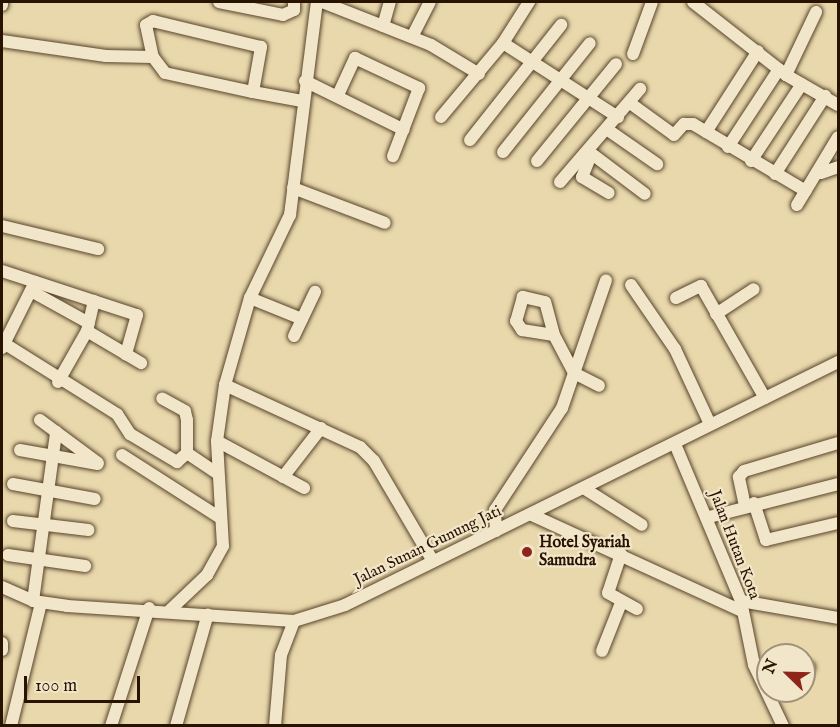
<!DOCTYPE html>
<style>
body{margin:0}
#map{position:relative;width:840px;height:727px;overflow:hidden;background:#e9d8ac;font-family:"IM FELL English",serif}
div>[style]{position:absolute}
.roads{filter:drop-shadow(0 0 2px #58442b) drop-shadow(0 0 2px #58442b)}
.minor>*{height:12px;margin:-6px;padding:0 6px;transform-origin:6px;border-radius:6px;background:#f1e6c9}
.dots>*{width:16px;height:16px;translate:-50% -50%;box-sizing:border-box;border:3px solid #f1e6c9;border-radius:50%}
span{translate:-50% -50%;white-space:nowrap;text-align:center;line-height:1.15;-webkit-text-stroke:4.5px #f1e6c9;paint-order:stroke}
.poi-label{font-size:16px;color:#281200;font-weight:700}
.left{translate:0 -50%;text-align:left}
.street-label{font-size:16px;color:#281200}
.frame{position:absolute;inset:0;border:3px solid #281200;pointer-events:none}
.north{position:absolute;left:756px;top:643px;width:60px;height:60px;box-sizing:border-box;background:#f1e6c9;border:2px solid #a19179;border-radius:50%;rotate:293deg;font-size:16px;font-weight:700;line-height:24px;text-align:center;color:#281200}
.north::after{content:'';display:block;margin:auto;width:21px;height:27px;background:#8f2418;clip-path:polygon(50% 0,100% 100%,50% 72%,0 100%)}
.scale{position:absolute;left:24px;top:676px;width:116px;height:27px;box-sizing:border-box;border:3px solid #281200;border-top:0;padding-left:8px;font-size:18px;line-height:21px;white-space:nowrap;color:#281200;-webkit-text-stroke:4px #f1e6c9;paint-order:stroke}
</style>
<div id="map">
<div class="roads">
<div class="minor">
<i style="left:219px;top:2px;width:65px;rotate:11.5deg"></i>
<i style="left:283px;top:15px;width:12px;rotate:-24deg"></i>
<i style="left:294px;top:10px;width:8px;rotate:-90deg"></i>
<i style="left:322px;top:2px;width:117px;rotate:21.5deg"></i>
<i style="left:431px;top:45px;width:56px;rotate:31.1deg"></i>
<i style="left:693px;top:2px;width:118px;rotate:38.1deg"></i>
<i style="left:786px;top:75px;width:60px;rotate:30deg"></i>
<i style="left:2px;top:5px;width:3px;rotate:-90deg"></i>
<i style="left:383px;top:26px;width:25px;rotate:-74deg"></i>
<i style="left:412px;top:37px;width:39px;rotate:-63deg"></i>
<i style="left:2px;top:41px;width:105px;rotate:8.2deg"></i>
<i style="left:106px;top:56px;width:47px;rotate:1.2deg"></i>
<i style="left:503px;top:43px;width:137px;rotate:32.8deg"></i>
<i style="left:633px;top:54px;width:55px;rotate:-69.9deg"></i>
<i style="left:786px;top:75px;width:70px;rotate:-64.5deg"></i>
<i style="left:305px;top:81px;width:110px;rotate:26.3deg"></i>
<i style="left:253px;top:92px;width:46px;rotate:-79.9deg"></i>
<i style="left:261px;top:47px;width:111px;rotate:-166.5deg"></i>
<i style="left:153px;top:21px;width:8px;rotate:150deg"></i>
<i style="left:146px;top:25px;width:33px;rotate:78deg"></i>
<i style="left:153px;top:57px;width:20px;rotate:53deg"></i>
<i style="left:165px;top:73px;width:90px;rotate:12.2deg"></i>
<i style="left:253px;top:92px;width:50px;rotate:10.4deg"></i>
<i style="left:338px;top:95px;width:41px;rotate:-65.3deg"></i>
<i style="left:355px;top:58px;width:71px;rotate:25.1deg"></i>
<i style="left:419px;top:88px;width:73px;rotate:110.9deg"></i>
<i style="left:630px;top:103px;width:54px;rotate:36deg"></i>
<i style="left:674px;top:135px;width:15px;rotate:-48deg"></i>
<i style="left:684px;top:124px;width:9px"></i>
<i style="left:693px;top:124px;width:131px;rotate:30.7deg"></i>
<i style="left:441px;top:117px;width:97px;rotate:-50deg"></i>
<i style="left:503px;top:43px;width:49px;rotate:-57.6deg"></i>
<i style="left:608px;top:130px;width:60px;rotate:34.8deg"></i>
<i style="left:706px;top:132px;width:96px;rotate:-57.3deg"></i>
<i style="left:470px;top:140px;width:147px;rotate:-51.6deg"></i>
<i style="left:728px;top:147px;width:93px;rotate:-56.8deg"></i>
<i style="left:588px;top:151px;width:71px;rotate:37deg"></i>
<i style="left:503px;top:152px;width:139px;rotate:-51.4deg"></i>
<i style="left:591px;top:155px;width:24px;rotate:112deg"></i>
<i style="left:582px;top:177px;width:31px;rotate:31deg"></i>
<i style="left:537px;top:161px;width:125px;rotate:-50.8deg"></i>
<i style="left:751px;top:161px;width:92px;rotate:-56.5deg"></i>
<i style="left:821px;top:173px;width:18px;rotate:-19deg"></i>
<i style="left:775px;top:174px;width:93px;rotate:-57.3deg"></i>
<i style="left:560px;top:182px;width:123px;rotate:-49.3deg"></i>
<i style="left:293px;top:188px;width:98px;rotate:20.8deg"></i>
<i style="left:797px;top:205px;width:79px;rotate:-58.9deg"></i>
<i style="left:2px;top:226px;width:99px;rotate:13.5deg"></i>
<i style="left:2px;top:271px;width:142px;rotate:18.1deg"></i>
<i style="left:137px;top:315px;width:41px;rotate:105.8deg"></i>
<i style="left:631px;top:285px;width:78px;rotate:55.5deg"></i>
<i style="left:675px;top:349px;width:83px;rotate:65deg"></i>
<i style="left:31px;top:291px;width:66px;rotate:28.9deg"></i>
<i style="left:250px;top:298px;width:56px;rotate:22deg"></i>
<i style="left:676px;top:298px;width:28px;rotate:-26deg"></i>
<i style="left:701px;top:286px;width:129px;rotate:60.3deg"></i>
<i style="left:716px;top:314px;width:45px;rotate:-33.3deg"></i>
<i style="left:87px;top:331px;width:63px;rotate:30.7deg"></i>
<i style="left:554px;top:335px;width:34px;rotate:-105deg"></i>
<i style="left:545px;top:302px;width:23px;rotate:-167deg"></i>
<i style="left:523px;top:297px;width:25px;rotate:106deg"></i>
<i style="left:516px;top:321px;width:11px;rotate:56deg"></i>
<i style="left:522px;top:330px;width:32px;rotate:9deg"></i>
<i style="left:554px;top:335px;width:43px;rotate:62.2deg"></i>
<i style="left:574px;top:373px;width:28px;rotate:27deg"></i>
<i style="left:294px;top:336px;width:49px;rotate:-64.5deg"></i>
<i style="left:2px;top:342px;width:136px;rotate:32.1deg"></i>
<i style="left:117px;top:414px;width:24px;rotate:57deg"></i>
<i style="left:130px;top:434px;width:55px;rotate:30.8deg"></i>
<i style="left:177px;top:462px;width:13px;rotate:-42deg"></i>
<i style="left:187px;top:453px;width:33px;rotate:-90deg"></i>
<i style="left:187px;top:420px;width:9px;rotate:-103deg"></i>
<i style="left:185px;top:411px;width:26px;rotate:-151deg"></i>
<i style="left:2px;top:348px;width:74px;rotate:-63.4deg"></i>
<i style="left:58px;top:382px;width:59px;rotate:-60.4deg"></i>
<i style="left:87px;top:331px;width:31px;rotate:-77deg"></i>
<i style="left:225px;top:385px;width:149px;rotate:24.7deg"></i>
<i style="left:360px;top:447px;width:20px;rotate:45deg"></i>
<i style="left:374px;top:461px;width:116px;rotate:59.5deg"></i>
<i style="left:40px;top:420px;width:72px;rotate:36.6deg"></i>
<i style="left:217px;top:441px;width:99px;rotate:28.4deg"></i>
<i style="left:675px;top:444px;width:170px;rotate:67.2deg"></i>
<i style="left:741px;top:601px;width:65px;rotate:78.5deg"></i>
<i style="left:754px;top:665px;width:68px;rotate:64.6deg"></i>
<i style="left:20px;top:450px;width:79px;rotate:10.2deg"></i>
<i style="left:187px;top:453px;width:36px;rotate:34deg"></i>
<i style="left:122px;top:455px;width:115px;rotate:32.6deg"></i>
<i style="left:283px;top:477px;width:62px;rotate:-52.2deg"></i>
<i style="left:13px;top:484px;width:83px;rotate:10.4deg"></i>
<i style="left:585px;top:489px;width:67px;rotate:32.3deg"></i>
<i style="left:754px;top:503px;width:39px;rotate:72deg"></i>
<i style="left:766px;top:540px;width:74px;rotate:-13.3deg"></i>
<i style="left:745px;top:506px;width:30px;rotate:-102deg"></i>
<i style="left:739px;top:477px;width:8px;rotate:-50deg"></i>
<i style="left:744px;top:471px;width:98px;rotate:-16.6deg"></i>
<i style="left:532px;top:515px;width:231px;rotate:24.6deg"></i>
<i style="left:709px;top:517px;width:133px;rotate:-14.3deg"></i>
<i style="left:13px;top:521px;width:76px;rotate:6.8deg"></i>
<i style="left:496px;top:531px;width:21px;rotate:-93deg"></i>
<i style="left:495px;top:510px;width:122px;rotate:-56.7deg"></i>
<i style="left:562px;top:408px;width:135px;rotate:-71deg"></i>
<i style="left:621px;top:554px;width:41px;rotate:108.4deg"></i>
<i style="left:608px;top:593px;width:33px;rotate:29deg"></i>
<i style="left:8px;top:555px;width:78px;rotate:8.1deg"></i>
<i style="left:2px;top:587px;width:34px;rotate:24deg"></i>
<i style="left:33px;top:601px;width:34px;rotate:8deg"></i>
<i style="left:67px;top:606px;width:227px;rotate:3.8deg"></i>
<i style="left:294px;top:621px;width:53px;rotate:-17.4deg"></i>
<i style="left:345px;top:605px;width:550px;rotate:-26.24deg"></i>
<i style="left:33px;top:601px;width:171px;rotate:-82.2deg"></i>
<i style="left:741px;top:601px;width:98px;rotate:9.9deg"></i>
<i style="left:170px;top:610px;width:51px;rotate:-43.4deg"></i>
<i style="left:207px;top:575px;width:33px;rotate:-61deg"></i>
<i style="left:223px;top:546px;width:105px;rotate:-93.3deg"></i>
<i style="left:217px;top:441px;width:57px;rotate:-81.9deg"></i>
<i style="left:225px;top:385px;width:91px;rotate:-74deg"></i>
<i style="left:250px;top:298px;width:92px;rotate:-64.3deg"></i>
<i style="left:290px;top:215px;width:215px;rotate:-82.8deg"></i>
<i style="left:2px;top:643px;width:7px;rotate:90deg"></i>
<i style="left:602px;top:651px;width:52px;rotate:-68.4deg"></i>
<i style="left:804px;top:675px;width:9px;rotate:-58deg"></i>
<i style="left:11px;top:726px;width:127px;rotate:-76.3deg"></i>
<i style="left:111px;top:726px;width:124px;rotate:-72.1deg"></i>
<i style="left:176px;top:726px;width:116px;rotate:-74.1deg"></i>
<i style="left:275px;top:726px;width:71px;rotate:-85.2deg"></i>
<i style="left:281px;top:655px;width:36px;rotate:-69deg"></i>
</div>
</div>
<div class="dots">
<i style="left:527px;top:552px;background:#8f2418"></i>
</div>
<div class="poi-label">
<span class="left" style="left:539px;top:552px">Hotel Syariah<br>Samudra</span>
</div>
<div class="street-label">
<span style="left:734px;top:545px;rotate:69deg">Jalan Hutan Kota</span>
<span style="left:428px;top:546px;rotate:-26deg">Jalan Sunan Gunung Jati</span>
</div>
<div class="frame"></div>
<div class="north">N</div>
<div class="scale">100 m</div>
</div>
